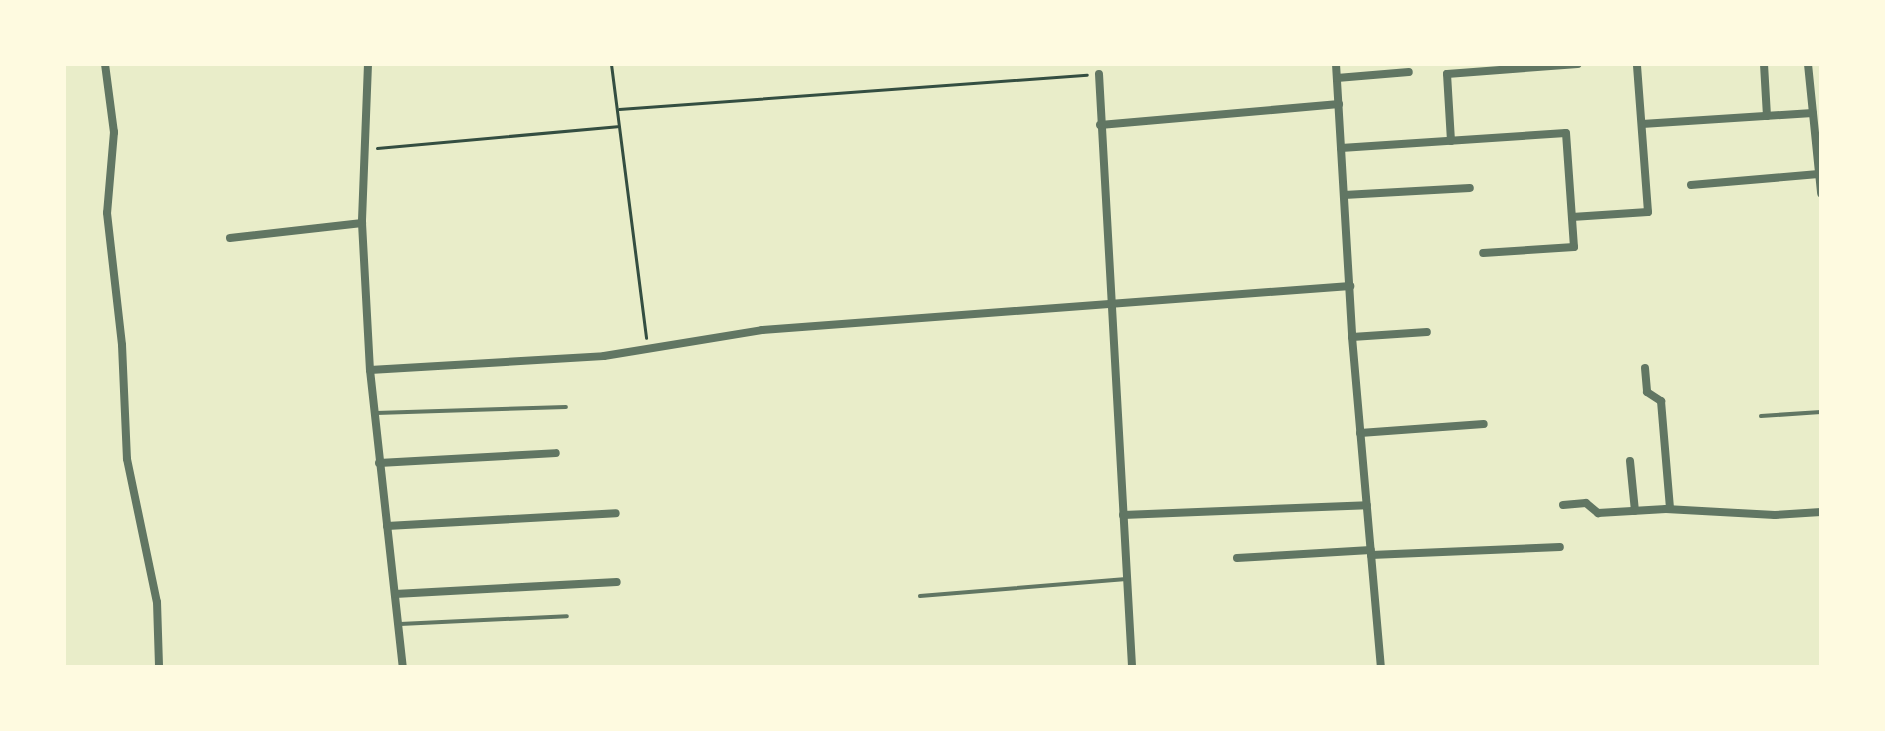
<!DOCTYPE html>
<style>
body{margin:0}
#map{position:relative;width:1885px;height:731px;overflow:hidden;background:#e9edc9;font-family:"Noto Sans",sans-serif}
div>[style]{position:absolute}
.path>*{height:3px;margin:-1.5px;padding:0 1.5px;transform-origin:1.5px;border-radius:1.5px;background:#344e41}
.service>*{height:4px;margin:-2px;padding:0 2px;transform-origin:2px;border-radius:2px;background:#617663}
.minor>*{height:8px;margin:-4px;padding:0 4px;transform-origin:4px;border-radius:4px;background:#617663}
span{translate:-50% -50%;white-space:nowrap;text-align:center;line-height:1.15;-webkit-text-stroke:7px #fefae0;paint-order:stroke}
.frame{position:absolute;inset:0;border:66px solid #fefae0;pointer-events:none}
</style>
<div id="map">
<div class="path">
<i style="left:611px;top:64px;width:276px;rotate:82.7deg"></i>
<i style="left:619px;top:109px;width:469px;rotate:-4.2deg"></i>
<i style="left:377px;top:148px;width:241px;rotate:-5.2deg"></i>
</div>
<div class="service">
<i style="left:376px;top:413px;width:190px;rotate:-1.8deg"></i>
<i style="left:1761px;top:416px;width:60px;rotate:-3.8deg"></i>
<i style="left:920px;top:596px;width:207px;rotate:-4.7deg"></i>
<i style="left:400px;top:624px;width:167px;rotate:-2.7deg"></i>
</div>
<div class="minor">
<i style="left:105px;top:64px;width:69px;rotate:82.5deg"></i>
<i style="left:114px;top:132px;width:81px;rotate:94.9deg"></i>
<i style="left:107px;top:213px;width:133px;rotate:83.5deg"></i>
<i style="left:122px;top:345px;width:114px;rotate:87.5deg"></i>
<i style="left:127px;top:459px;width:146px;rotate:78.2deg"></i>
<i style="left:157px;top:602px;width:65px;rotate:88.2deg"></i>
<i style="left:368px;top:64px;width:159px;rotate:92.2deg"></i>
<i style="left:362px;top:223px;width:147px;rotate:86.9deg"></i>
<i style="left:370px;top:370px;width:299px;rotate:83.7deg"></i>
<i style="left:1336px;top:64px;width:273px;rotate:86.6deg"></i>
<i style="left:1352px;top:337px;width:331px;rotate:85deg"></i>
<i style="left:1764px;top:64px;width:52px;rotate:86.7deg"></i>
<i style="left:1808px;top:64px;width:130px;rotate:84.2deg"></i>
<i style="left:1099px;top:74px;width:594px;rotate:86.81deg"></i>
<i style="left:1337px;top:78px;width:72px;rotate:-4.8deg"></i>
<i style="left:1642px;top:124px;width:171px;rotate:-3.7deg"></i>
<i style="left:1100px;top:125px;width:240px;rotate:-5deg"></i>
<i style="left:1451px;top:141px;width:67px;rotate:-93.4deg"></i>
<i style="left:1447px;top:74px;width:131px;rotate:-4.4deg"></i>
<i style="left:1341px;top:148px;width:225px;rotate:-3.8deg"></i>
<i style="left:1566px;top:133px;width:114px;rotate:86deg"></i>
<i style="left:1574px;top:247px;width:91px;rotate:176.2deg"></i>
<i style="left:1691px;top:185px;width:128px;rotate:-4.9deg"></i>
<i style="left:1344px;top:195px;width:126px;rotate:-3.2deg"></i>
<i style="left:1572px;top:217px;width:76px;rotate:-3.8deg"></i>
<i style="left:1648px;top:212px;width:148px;rotate:-94.3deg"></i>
<i style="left:230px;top:238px;width:133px;rotate:-6.5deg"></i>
<i style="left:1352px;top:337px;width:75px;rotate:-3.8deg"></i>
<i style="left:1645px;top:368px;width:24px;rotate:85deg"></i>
<i style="left:1647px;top:392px;width:17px;rotate:33deg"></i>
<i style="left:1661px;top:401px;width:108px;rotate:85.2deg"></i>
<i style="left:370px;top:370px;width:234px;rotate:-3.4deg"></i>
<i style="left:604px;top:356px;width:160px;rotate:-9.3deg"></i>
<i style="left:762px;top:330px;width:590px;rotate:-4.28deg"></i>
<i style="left:1360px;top:433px;width:124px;rotate:-4.2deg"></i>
<i style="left:1630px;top:461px;width:50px;rotate:84.3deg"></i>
<i style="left:379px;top:463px;width:177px;rotate:-3.2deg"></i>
<i style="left:1563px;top:505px;width:23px;rotate:-5deg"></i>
<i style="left:1586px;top:503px;width:16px;rotate:40deg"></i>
<i style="left:1598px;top:513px;width:68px;rotate:-3.4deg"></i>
<i style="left:1666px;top:509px;width:109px;rotate:3.2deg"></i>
<i style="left:1775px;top:515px;width:46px;rotate:-3.7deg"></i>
<i style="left:1123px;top:515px;width:244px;rotate:-2.3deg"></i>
<i style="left:387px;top:526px;width:229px;rotate:-3.2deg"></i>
<i style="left:1371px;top:555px;width:189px;rotate:-2.4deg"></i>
<i style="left:1237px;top:558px;width:134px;rotate:-3.4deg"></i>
<i style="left:395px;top:594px;width:222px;rotate:-3.1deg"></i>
</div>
<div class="frame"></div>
</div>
